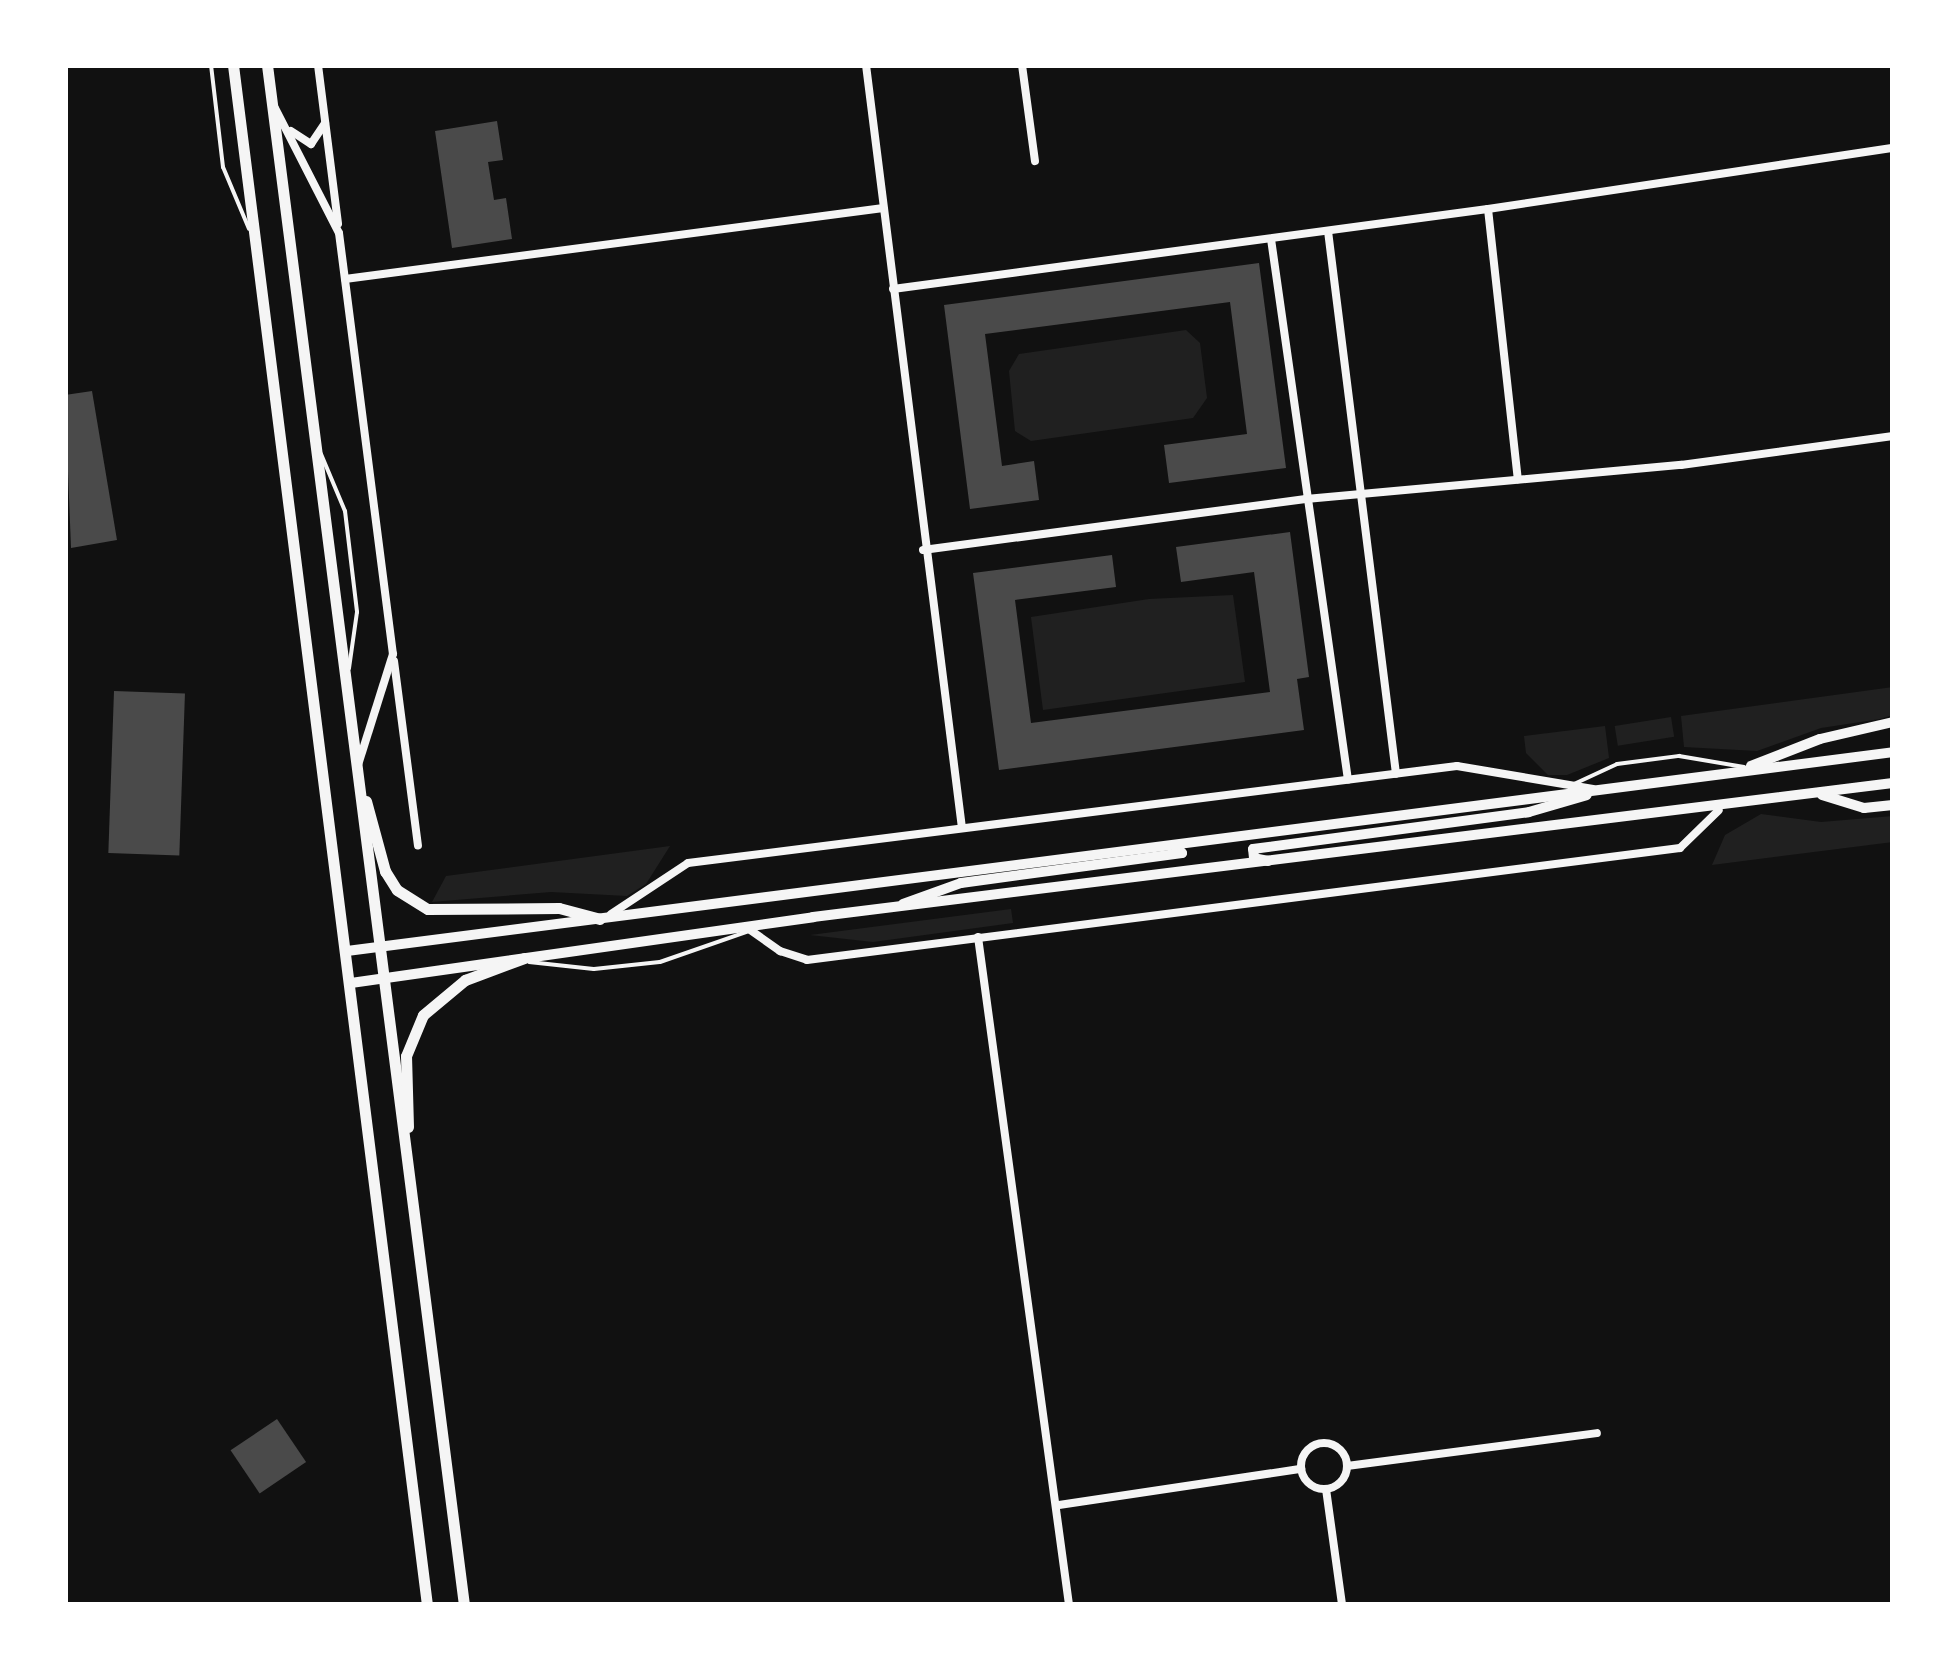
<!DOCTYPE html>
<style>
body{margin:0}
#map{position:relative;width:1958px;height:1670px;overflow:hidden;background:#111;font-family:Rubik,sans-serif}
div>[style]{position:absolute}
.green>*{inset:0;background:#202020;transform-origin:0 0}
.building>*{inset:0;background:#4a4a4a;transform-origin:0 0}
.service>*{height:4px;margin:-2px;padding:0 2px;transform-origin:2px;border-radius:2px;background:#f5f5f5}
.minor>*{height:8px;margin:-4px;padding:0 4px;transform-origin:4px;border-radius:4px;background:#f5f5f5}
.minor>.ring{margin:-4px;padding:0;box-sizing:content-box;background:none;border:8px solid #f5f5f5;border-radius:50%}
.tertiary>*{height:10px;margin:-5px;padding:0 5px;transform-origin:5px;border-radius:5px;background:#f5f5f5}
.secondary>*{height:11px;margin:-5.5px;padding:0 5.5px;transform-origin:5.5px;border-radius:5.5px;background:#f5f5f5}
span{translate:-50% -50%;white-space:nowrap;text-align:center;line-height:1.15;-webkit-text-stroke:8px #fff;paint-order:stroke}
.frame{position:absolute;inset:0;border:68px solid #fff;pointer-events:none}
</style>
<div id="map">
<div class="green">
<i style="clip-path:polygon(1186px 330px,1200px 343px,1207px 398px,1193px 418px,1031px 441px,1015px 431px,1009px 371px,1019px 354px)"></i>
<i style="clip-path:polygon(1233px 595px,1245px 682px,1043px 710px,1031px 617px,1149px 599px)"></i>
<i style="clip-path:polygon(1893px 687px,1893px 715px,1880px 719px,1821px 728px,1757px 751px,1684px 747px,1681px 716px)"></i>
<i style="left:1671px;top:717px;width:20px;height:57px;rotate:81deg"></i>
<i style="clip-path:polygon(1605px 726px,1609px 758px,1567px 775px,1548px 775px,1526px 753px,1524px 736px)"></i>
<i style="clip-path:polygon(1761px 814px,1821px 822px,1893px 816px,1893px 842px,1712px 865px,1725px 835px)"></i>
<i style="clip-path:polygon(670px 846px,646px 884px,627px 896px,551px 892px,432px 902px,446px 876px)"></i>
<i style="clip-path:polygon(1011px 909px,1013px 923px,873px 942px,810px 935px)"></i>
</div>
<div class="building">
<i style="clip-path:polygon(497px 121px,503px 160px,488px 162px,494px 200px,506px 198px,512px 239px,452px 248px,435px 131px)"></i>
<i style="clip-path:polygon(1259px 263px,1286px 468px,1169px 483px,1164px 445px,1247px 434px,1230px 302px,985px 334px,1002px 466px,1034px 461px,1039px 500px,970px 509px,944px 305px)"></i>
<i style="clip-path:polygon(92px 391px,117px 540px,71px 548px,65px 395px)"></i>
<i style="clip-path:polygon(1290px 532px,1309px 677px,1297px 679px,1304px 730px,999px 770px,973px 573px,1112px 555px,1116px 587px,1015px 600px,1031px 723px,1270px 692px,1254px 572px,1181px 582px,1176px 547px)"></i>
<i style="left:114px;top:691px;width:71px;height:162px;rotate:2deg"></i>
<i style="left:277px;top:1419px;width:52px;height:56px;rotate:56deg"></i>
</div>
<div class="service">
<i style="left:211px;top:65px;width:103px;rotate:83.3deg"></i>
<i style="left:223px;top:167px;width:67px;rotate:67.2deg"></i>
<i style="left:321px;top:454px;width:62px;rotate:67.2deg"></i>
<i style="left:345px;top:511px;width:102px;rotate:83.2deg"></i>
<i style="left:357px;top:612px;width:57px;rotate:98.1deg"></i>
<i style="left:1574px;top:784px;width:47px;rotate:-24.9deg"></i>
<i style="left:1617px;top:764px;width:63px;rotate:-7.4deg"></i>
<i style="left:1679px;top:756px;width:66px;rotate:9.6deg"></i>
<i style="left:529px;top:962px;width:65px;rotate:6.1deg"></i>
<i style="left:594px;top:969px;width:66px;rotate:-6.1deg"></i>
<i style="left:660px;top:962px;width:94px;rotate:-19.2deg"></i>
</div>
<div class="minor">
<i style="left:318px;top:65px;width:160px;rotate:82.8deg"></i>
<i style="left:866px;top:65px;width:769px;rotate:82.83deg"></i>
<i style="left:1022px;top:65px;width:97px;rotate:82.3deg"></i>
<i style="left:275px;top:108px;width:140px;rotate:62.9deg"></i>
<i style="left:339px;top:233px;width:424px;rotate:82.7deg"></i>
<i style="left:393px;top:654px;width:116px;rotate:107.5deg"></i>
<i style="left:291px;top:131px;width:24px;rotate:33deg"></i>
<i style="left:311px;top:144px;width:25px;rotate:-56deg"></i>
<i style="left:1488px;top:209px;width:410px;rotate:-8.6deg"></i>
<i style="left:1328px;top:231px;width:547px;rotate:82.86deg"></i>
<i style="left:1271px;top:239px;width:546px;rotate:81.9deg"></i>
<i style="left:345px;top:279px;width:543px;rotate:-7.52deg"></i>
<i style="left:893px;top:289px;width:600px;rotate:-7.66deg"></i>
<i style="left:1488px;top:209px;width:272px;rotate:83.7deg"></i>
<i style="left:923px;top:550px;width:386px;rotate:-7.6deg"></i>
<i style="left:1306px;top:499px;width:377px;rotate:-5.2deg"></i>
<i style="left:1681px;top:465px;width:214px;rotate:-7.8deg"></i>
<i style="left:394px;top:661px;width:186px;rotate:82.6deg"></i>
<i style="left:611px;top:914px;width:92px;rotate:-33.5deg"></i>
<i style="left:688px;top:863px;width:775px;rotate:-7.19deg"></i>
<i style="left:1457px;top:766px;width:138px;rotate:9.6deg"></i>
<i style="left:746px;top:927px;width:42px;rotate:35.2deg"></i>
<i style="left:780px;top:951px;width:28px;rotate:18deg"></i>
<i style="left:807px;top:960px;width:880px;rotate:-7.31deg"></i>
<i style="left:1680px;top:848px;width:54px;rotate:-44.3deg"></i>
<i style="left:978px;top:937px;width:674px;rotate:82.24deg"></i>
<i class="ring" style="left:1301px;top:1443px;width:38px;height:38px"></i>
<i style="left:1347px;top:1466px;width:252px;rotate:-7.5deg"></i>
<i style="left:1326px;top:1489px;width:117px;rotate:82.1deg"></i>
<i style="left:1059px;top:1505px;width:245px;rotate:-8.5deg"></i>
</div>
<div class="tertiary">
<i style="left:1751px;top:766px;width:74px;rotate:-21.4deg"></i>
<i style="left:1820px;top:739px;width:75px;rotate:-13.1deg"></i>
<i style="left:1822px;top:795px;width:44px;rotate:17.2deg"></i>
<i style="left:1864px;top:808px;width:29px;rotate:-6deg"></i>
<i style="left:1268px;top:861px;width:14px;rotate:-168deg"></i>
<i style="left:1254px;top:858px;width:9px;rotate:-96deg"></i>
<i style="left:1253px;top:849px;width:278px;rotate:-7.6deg"></i>
<i style="left:1529px;top:812px;width:60px;rotate:-16.3deg"></i>
<i style="left:903px;top:904px;width:62px;rotate:-19.9deg"></i>
<i style="left:961px;top:883px;width:223px;rotate:-7.7deg"></i>
<i style="left:1182px;top:853px;width:10px;rotate:-135deg"></i>
<i style="left:347px;top:951px;width:1559px;rotate:-7.33deg"></i>
<i style="left:351px;top:983px;width:467px;rotate:-8.1deg"></i>
<i style="left:813px;top:917px;width:1088px;rotate:-7.07deg"></i>
</div>
<div class="secondary">
<i style="left:233px;top:65px;width:1552px;rotate:82.82deg"></i>
<i style="left:267px;top:65px;width:1553px;rotate:82.71deg"></i>
<i style="left:366px;top:801px;width:73px;rotate:74.8deg"></i>
<i style="left:385px;top:871px;width:22px;rotate:58deg"></i>
<i style="left:397px;top:890px;width:36px;rotate:32deg"></i>
<i style="left:428px;top:909px;width:131px;rotate:-0.4deg"></i>
<i style="left:559px;top:908px;width:42px;rotate:15deg"></i>
<i style="left:408px;top:1127px;width:71px;rotate:-91.6deg"></i>
<i style="left:406px;top:1056px;width:44px;rotate:-67.5deg"></i>
<i style="left:423px;top:1015px;width:55px;rotate:-39.8deg"></i>
<i style="left:465px;top:980px;width:63px;rotate:-20.4deg"></i>
</div>
<div class="frame"></div>
</div>
